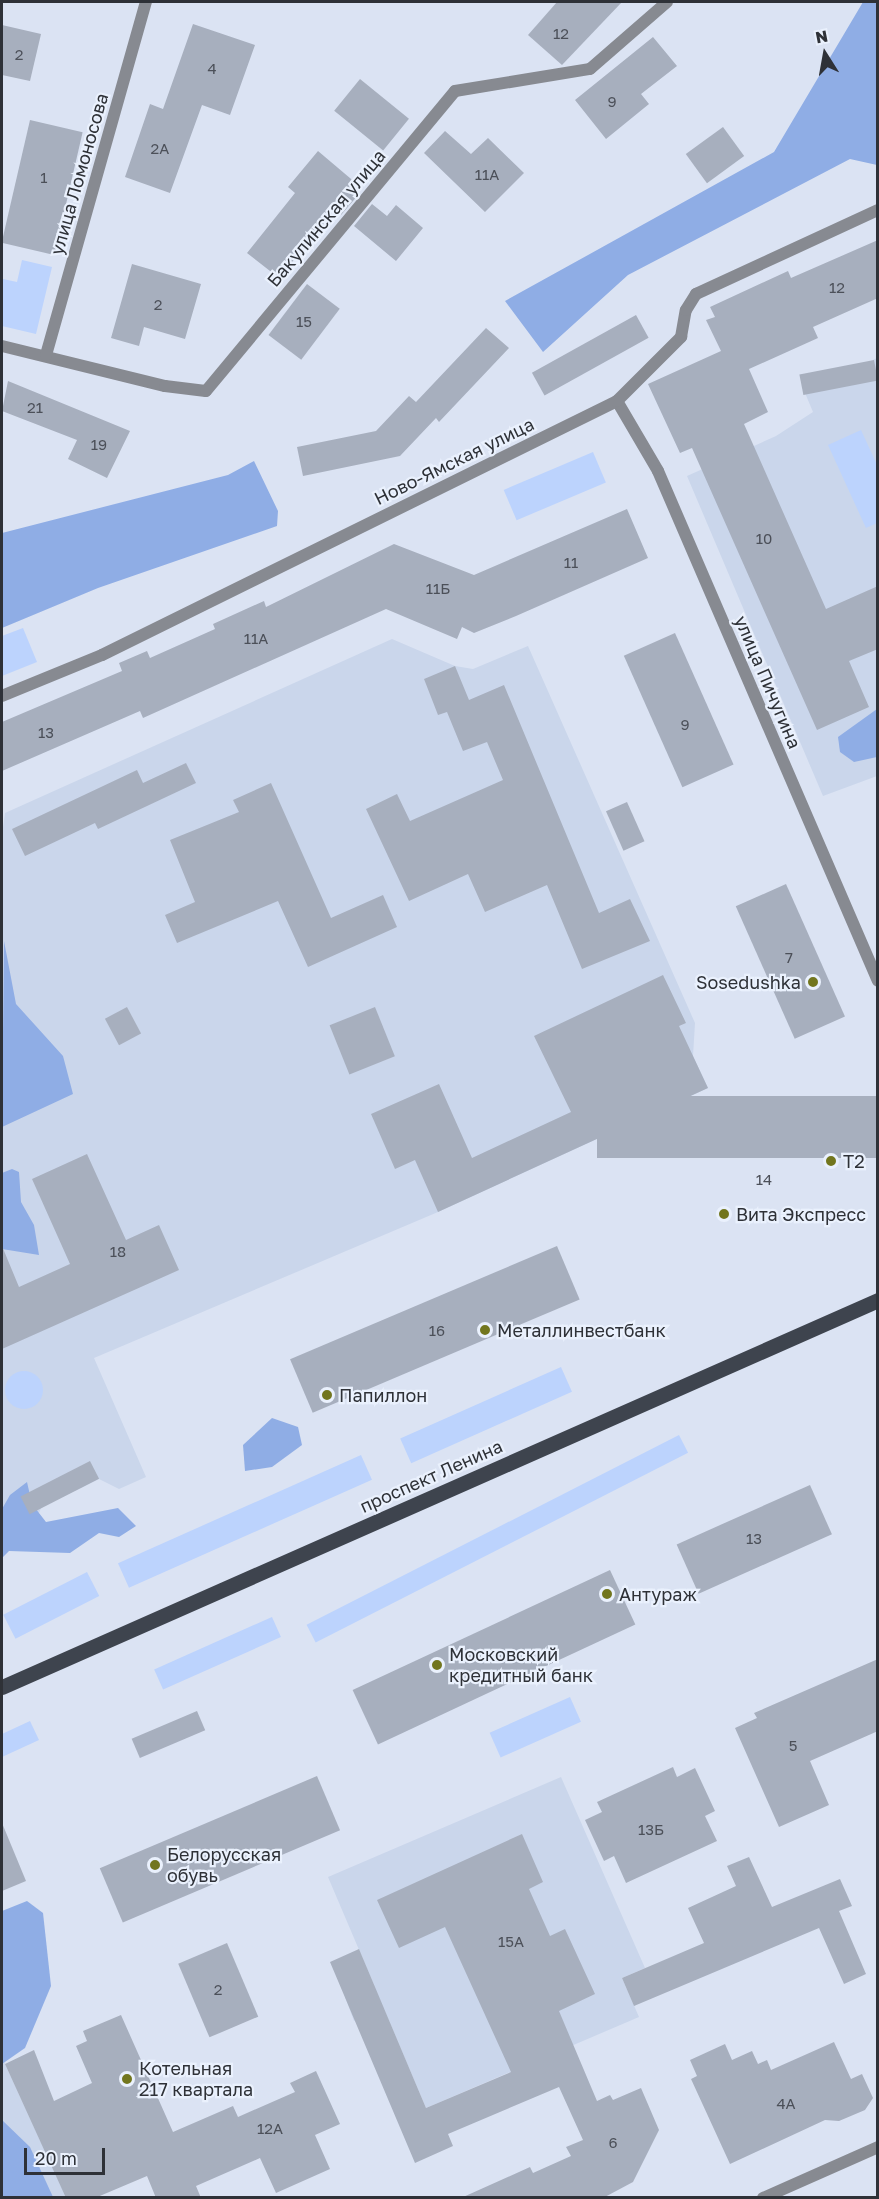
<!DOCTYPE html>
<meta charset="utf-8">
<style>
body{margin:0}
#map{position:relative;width:879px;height:2199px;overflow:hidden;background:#dbe3f3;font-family:"Golos Text",sans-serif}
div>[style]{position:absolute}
.built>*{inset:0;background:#cad6eb}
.green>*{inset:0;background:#bcd3fd;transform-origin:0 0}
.round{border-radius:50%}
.forest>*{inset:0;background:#8fade5}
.building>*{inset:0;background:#a7afbe;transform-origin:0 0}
.minor>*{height:12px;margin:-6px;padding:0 6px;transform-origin:6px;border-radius:6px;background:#878a91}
.primary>*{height:15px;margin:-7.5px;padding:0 7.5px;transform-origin:7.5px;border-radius:7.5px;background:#3e444e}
.dots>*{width:16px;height:16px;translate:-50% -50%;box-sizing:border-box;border:3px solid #eaf1fd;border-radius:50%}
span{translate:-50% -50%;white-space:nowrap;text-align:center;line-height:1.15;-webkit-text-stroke:4.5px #eaf1fd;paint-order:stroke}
.number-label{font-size:15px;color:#4c5059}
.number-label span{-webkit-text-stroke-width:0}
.street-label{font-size:18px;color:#2e3137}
.poi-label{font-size:18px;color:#2e3137}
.right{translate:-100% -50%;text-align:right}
.left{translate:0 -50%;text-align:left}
.frame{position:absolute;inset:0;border:3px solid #2e3137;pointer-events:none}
.north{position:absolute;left:795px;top:24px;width:60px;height:60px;-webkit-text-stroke:4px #eaf1fd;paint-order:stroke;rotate:349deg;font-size:16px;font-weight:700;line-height:24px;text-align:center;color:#2e3137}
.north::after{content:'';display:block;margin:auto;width:21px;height:27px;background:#2e3137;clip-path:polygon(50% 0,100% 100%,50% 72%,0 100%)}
.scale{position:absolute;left:24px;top:2148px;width:81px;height:27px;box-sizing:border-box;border:3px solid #2e3137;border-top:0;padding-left:8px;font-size:18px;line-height:21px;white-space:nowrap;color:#2e3137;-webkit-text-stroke:4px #eaf1fd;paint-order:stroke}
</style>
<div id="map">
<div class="built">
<i style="clip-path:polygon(877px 358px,877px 776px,823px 796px,687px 476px,776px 436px,813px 412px,805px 393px)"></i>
<i style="clip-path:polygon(392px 639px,455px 666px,473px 669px,528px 646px,695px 1023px,693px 1056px,708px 1088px,438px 1212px,94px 1358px,146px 1477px,119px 1489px,99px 1479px,83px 1487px,42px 1506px,33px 1527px,2px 1513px,2px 834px,5px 813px)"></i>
<i style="clip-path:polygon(561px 1777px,645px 1968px,622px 1978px,639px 2017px,426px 2108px,384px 2009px,354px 2021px,345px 1997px,374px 1985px,328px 1877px)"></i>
<i style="clip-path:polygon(2px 2055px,5px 2064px,66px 2197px,2px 2197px)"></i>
</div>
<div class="green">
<i style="clip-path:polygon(22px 260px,52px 267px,36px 334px,2px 326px,3px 279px,17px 282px)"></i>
<i style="clip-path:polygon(861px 430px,878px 467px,877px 523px,866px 528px,828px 445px)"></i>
<i style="left:593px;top:452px;width:33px;height:97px;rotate:67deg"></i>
<i style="clip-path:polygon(23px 628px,37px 662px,2px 676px,2px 636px)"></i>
<i style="left:561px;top:1367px;width:27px;height:176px;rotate:66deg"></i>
<i class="round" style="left:5px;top:1371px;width:38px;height:38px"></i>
<i style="left:679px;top:1435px;width:20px;height:418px;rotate:63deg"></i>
<i style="left:361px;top:1455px;width:27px;height:266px;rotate:66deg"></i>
<i style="left:87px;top:1572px;width:27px;height:94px;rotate:63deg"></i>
<i style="left:272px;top:1617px;width:22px;height:129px;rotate:66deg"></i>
<i style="left:570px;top:1697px;width:27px;height:88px;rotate:66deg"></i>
<i style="clip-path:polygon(30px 1721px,39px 1740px,2px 1757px,2px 1734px)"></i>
</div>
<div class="forest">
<i style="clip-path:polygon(863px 2px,877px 2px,877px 165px,850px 159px,628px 275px,543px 352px,505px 301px,774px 152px)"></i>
<i style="clip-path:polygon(254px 461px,278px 511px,277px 526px,98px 588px,2px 628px,2px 533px,228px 475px)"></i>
<i style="clip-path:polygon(877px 709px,877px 757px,854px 762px,840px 752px,838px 737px)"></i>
<i style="clip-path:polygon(4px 941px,16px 1004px,63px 1056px,73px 1094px,2px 1127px)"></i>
<i style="clip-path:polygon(12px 1169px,19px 1172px,21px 1202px,34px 1225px,39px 1255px,2px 1249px,2px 1173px)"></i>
<i style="clip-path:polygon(272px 1418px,298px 1427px,302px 1445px,272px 1467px,245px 1471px,243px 1445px)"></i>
<i style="clip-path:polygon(27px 1482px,32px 1504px,46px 1522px,118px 1508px,136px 1526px,119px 1537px,99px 1533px,70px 1553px,9px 1551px,2px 1558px,2px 1509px,10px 1495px)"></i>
<i style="clip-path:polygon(27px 1901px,43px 1913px,51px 1986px,25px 2048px,2px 2064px,2px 1911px)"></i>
<i style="clip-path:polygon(2px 2120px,30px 2147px,53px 2197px,2px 2197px)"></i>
</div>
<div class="building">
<i style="clip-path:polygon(557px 2px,622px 2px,562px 65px,528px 35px)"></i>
<i style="clip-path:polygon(193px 24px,255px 45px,230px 115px,202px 105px,170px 193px,125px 177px,150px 104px,163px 109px)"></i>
<i style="clip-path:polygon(2px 25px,41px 34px,30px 81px,2px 75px)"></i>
<i style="clip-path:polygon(653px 37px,677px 66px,641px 94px,649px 104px,606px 139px,575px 100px)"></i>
<i style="left:360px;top:79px;width:63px;height:41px;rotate:39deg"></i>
<i style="left:30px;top:120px;width:54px;height:126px;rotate:13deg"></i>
<i style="left:723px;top:127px;width:36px;height:46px;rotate:54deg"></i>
<i style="clip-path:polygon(445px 131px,471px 154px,488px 138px,524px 173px,485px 212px,424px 153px)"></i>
<i style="clip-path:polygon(318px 151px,357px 184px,353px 189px,359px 194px,341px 215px,335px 210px,279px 278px,247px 253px,295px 193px,288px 187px)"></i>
<i style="clip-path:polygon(372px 204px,387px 216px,396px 205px,423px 228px,396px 261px,354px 226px)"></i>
<i style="clip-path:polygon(878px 240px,878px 298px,813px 327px,818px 338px,749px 369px,768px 412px,744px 424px,826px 609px,878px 586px,878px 649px,849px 661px,869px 707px,817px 730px,692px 448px,680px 453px,648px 384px,721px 351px,706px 320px,715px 317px,710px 307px,788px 271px,791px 278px)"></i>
<i style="clip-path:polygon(132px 264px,201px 284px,185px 339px,144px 327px,139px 346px,111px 338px)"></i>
<i style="left:307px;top:284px;width:41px;height:64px;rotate:37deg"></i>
<i style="left:636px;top:315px;width:26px;height:119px;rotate:61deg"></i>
<i style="clip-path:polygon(486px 328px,509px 348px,439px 422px,436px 418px,400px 456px,303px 476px,297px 447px,376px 431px,409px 396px,416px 402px)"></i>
<i style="left:874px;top:360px;width:21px;height:76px;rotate:79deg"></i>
<i style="clip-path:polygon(8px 381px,130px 431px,107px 478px,68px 459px,77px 440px,2px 411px)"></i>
<i style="clip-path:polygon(627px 509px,648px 558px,516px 616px,474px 633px,462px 627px,457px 639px,386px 609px,143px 718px,140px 711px,2px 771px,2px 722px,122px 671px,119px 663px,147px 651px,150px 658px,215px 629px,213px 624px,264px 601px,266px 607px,394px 544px,474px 575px)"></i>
<i style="left:675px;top:633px;width:144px;height:56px;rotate:66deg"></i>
<i style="clip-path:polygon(455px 666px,469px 700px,504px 685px,599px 913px,630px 899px,650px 941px,582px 969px,547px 885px,485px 912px,468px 874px,409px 901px,366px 809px,397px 794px,410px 821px,503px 780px,487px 742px,463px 751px,447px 712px,438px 715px,424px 679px)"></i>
<i style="clip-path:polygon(186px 763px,196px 783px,98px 829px,95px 823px,25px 856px,12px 829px,137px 770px,143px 783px)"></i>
<i style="clip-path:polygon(271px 783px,331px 918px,383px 895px,397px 927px,308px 967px,278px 901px,177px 943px,165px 915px,195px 902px,170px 840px,239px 812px,233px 800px)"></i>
<i style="left:627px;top:802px;width:43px;height:23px;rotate:66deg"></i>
<i style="left:786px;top:884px;width:145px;height:55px;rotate:66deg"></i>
<i style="clip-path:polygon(663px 975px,686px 1023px,679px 1026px,708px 1088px,438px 1212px,415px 1160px,395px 1169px,371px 1114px,439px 1084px,472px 1158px,571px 1112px,534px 1036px)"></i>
<i style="left:127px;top:1007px;width:30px;height:25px;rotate:62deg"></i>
<i style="left:375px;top:1007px;width:53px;height:49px;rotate:68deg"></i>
<i style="left:878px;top:1096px;width:62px;height:281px;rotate:90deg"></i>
<i style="clip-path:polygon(87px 1154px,126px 1240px,159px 1225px,179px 1270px,2px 1349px,2px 1246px,19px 1287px,70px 1264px,32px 1179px)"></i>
<i style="left:557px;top:1246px;width:58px;height:290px;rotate:67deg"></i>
<i style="left:90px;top:1461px;width:20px;height:78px;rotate:63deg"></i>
<i style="left:810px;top:1485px;width:54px;height:146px;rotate:66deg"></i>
<i style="left:610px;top:1570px;width:60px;height:284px;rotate:65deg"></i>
<i style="clip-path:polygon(878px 1659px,878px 1731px,810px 1761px,829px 1805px,779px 1827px,735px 1728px,757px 1718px,754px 1713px)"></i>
<i style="left:197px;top:1711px;width:21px;height:71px;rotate:67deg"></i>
<i style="clip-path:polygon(673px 1767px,677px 1777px,695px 1768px,715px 1811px,705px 1816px,717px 1841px,626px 1883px,614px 1856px,604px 1861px,585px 1820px,602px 1812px,597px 1802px)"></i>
<i style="left:317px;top:1776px;width:59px;height:236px;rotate:67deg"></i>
<i style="clip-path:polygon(2px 1823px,26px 1881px,2px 1891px)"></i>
<i style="clip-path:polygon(522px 1834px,543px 1882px,529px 1889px,550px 1936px,565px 1929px,595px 1994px,559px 2011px,597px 2101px,610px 2095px,613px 2100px,641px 2088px,659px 2130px,633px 2182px,603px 2198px,461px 2198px,530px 2167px,533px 2173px,571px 2156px,566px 2147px,583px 2140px,559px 2087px,448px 2134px,453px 2146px,415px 2163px,330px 1962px,359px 1949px,426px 2108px,511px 2072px,445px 1927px,399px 1948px,377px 1900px)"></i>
<i style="clip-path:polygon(749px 1857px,772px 1907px,840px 1879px,852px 1906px,839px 1911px,866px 1974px,844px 1984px,819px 1928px,634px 2006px,622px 1978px,704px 1943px,688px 1908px,736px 1886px,727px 1866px)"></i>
<i style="left:227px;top:1943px;width:80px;height:53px;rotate:67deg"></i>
<i style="clip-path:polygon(121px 2015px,173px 2132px,233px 2106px,238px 2117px,295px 2092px,290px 2083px,316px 2071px,340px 2124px,315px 2135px,330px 2169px,276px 2193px,260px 2158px,196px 2186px,201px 2198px,156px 2198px,147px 2176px,95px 2198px,66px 2198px,5px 2064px,34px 2050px,54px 2101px,92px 2083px,76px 2046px,87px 2041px,83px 2031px)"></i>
<i style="clip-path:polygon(834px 2042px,851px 2079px,862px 2074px,873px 2098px,865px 2110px,839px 2121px,825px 2120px,730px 2164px,691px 2079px,697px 2076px,690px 2060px,725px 2044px,732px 2060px,752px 2051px,758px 2064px,767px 2060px,771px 2070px)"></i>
</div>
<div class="minor">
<i style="left:2px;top:346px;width:168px;rotate:13.8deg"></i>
<i style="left:165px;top:386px;width:41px;rotate:7deg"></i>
<i style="left:206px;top:391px;width:390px;rotate:-50.3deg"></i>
<i style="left:455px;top:91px;width:137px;rotate:-9.3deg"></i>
<i style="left:590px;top:69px;width:102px;rotate:-41deg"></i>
<i style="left:46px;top:355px;width:367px;rotate:-74.2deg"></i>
<i style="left:617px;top:401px;width:81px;rotate:59.6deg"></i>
<i style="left:658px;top:471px;width:555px;rotate:66.67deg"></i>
<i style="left:2px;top:696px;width:108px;rotate:-22.3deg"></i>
<i style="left:102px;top:655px;width:574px;rotate:-26.25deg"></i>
<i style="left:617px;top:401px;width:91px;rotate:-45deg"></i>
<i style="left:681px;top:337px;width:27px;rotate:-80deg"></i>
<i style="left:686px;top:310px;width:19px;rotate:-58deg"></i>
<i style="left:696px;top:294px;width:200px;rotate:-24.8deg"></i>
<i style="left:763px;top:2198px;width:126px;rotate:-23.9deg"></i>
</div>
<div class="primary">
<i style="left:2px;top:1687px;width:958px;rotate:-23.83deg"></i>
</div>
<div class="dots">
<i style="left:813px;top:982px;background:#72761e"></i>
<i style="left:831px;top:1161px;background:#72761e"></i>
<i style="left:724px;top:1214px;background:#72761e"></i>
<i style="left:485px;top:1330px;background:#72761e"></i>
<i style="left:327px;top:1395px;background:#72761e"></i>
<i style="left:607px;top:1594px;background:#72761e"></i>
<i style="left:437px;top:1665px;background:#72761e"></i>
<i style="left:155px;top:1865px;background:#72761e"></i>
<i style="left:127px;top:2079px;background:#72761e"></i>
</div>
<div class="number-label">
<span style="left:561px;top:34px">12</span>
<span style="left:19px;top:55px">2</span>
<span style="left:212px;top:69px">4</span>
<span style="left:612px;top:102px">9</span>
<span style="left:160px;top:149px">2А</span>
<span style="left:487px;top:175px">11А</span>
<span style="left:44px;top:178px">1</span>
<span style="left:837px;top:288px">12</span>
<span style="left:158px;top:305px">2</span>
<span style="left:304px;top:322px">15</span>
<span style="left:35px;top:408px">21</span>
<span style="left:99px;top:445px">19</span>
<span style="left:764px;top:539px">10</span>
<span style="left:571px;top:563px">11</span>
<span style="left:438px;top:589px">11Б</span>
<span style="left:256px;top:639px">11А</span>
<span style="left:685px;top:725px">9</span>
<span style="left:46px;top:733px">13</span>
<span style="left:789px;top:958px">7</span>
<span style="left:764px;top:1180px">14</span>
<span style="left:118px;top:1252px">18</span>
<span style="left:437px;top:1331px">16</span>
<span style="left:754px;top:1539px">13</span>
<span style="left:793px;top:1746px">5</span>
<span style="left:651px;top:1830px">13Б</span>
<span style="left:511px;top:1942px">15А</span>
<span style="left:218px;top:1990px">2</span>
<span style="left:786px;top:2104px">4А</span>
<span style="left:270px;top:2129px">12А</span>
<span style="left:613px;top:2143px">6</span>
</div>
<div class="street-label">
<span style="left:79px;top:174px;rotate:-74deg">улица Ломоносова</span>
<span style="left:326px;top:218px;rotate:-50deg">Бакулинская улица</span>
<span style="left:454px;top:461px;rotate:-26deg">Ново-Ямская улица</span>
<span style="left:768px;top:682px;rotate:67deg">улица Пичугина</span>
<span style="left:431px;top:1476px;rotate:-24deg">проспект Ленина</span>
</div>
<div class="poi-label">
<span class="right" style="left:801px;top:982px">Sosedushka</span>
<span class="left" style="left:843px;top:1161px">T2</span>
<span class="left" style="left:736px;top:1214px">Вита Экспресс</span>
<span class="left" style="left:497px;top:1330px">Металлинвестбанк</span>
<span class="left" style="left:339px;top:1395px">Папиллон</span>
<span class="left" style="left:619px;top:1594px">Антураж</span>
<span class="left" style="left:449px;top:1665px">Московский<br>кредитный банк</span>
<span class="left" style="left:167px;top:1865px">Белорусская<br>обувь</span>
<span class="left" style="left:139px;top:2079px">Котельная<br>217 квартала</span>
</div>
<div class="frame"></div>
<div class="north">N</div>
<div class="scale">20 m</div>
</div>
